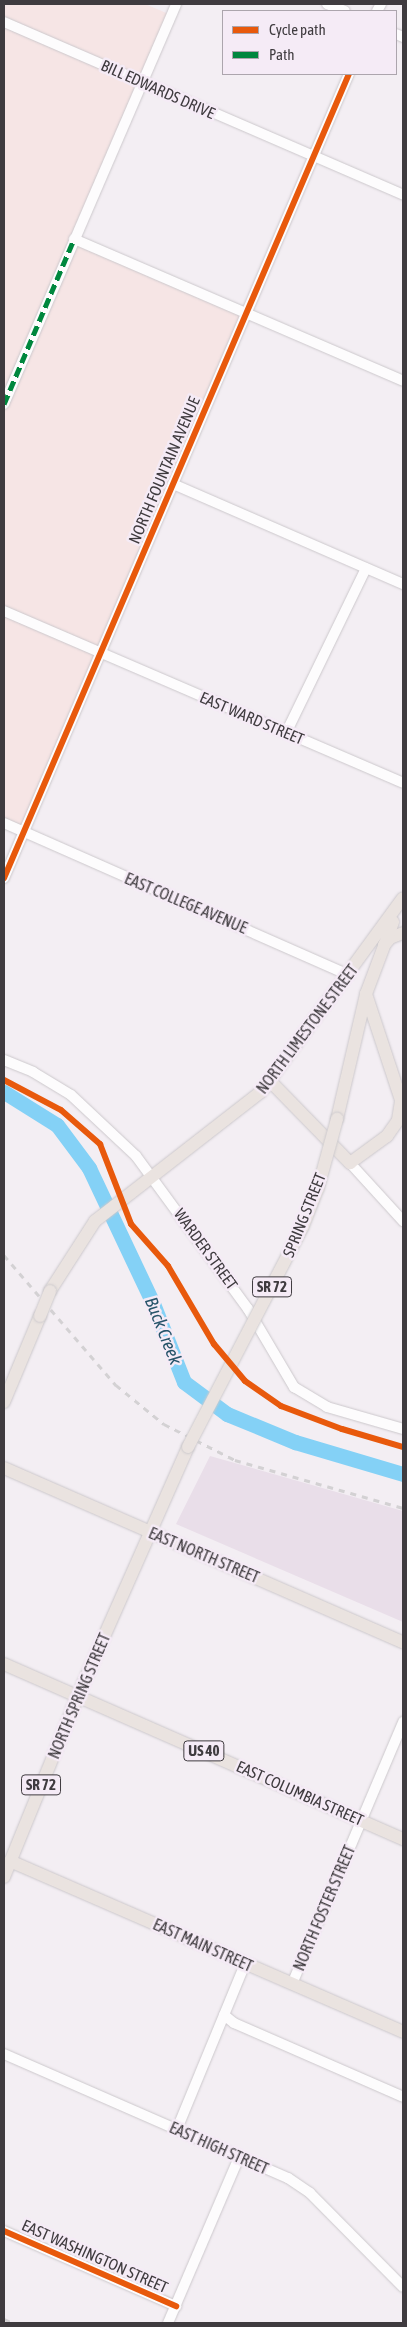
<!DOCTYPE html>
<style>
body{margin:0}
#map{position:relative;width:407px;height:2327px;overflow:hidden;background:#f3eef3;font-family:"Asap Condensed",sans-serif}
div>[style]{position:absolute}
.built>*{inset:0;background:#e9dee9}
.education>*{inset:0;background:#f6e5e5}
.river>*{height:15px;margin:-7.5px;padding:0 7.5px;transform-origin:7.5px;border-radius:7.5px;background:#84d1f6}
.roads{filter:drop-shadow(0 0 1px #ccc8cc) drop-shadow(0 0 1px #ccc8cc)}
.minor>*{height:10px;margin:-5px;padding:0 5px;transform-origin:5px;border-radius:5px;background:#fdfcfd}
.major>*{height:12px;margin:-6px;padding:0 6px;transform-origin:6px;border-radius:6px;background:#eae3e0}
.rail>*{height:2.5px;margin-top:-1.25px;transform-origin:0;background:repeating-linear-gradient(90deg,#d3d1d3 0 6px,transparent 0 12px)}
.bridges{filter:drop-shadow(0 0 1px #cdcacd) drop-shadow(0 0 1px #cdcacd)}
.major-bridge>*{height:12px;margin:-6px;padding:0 6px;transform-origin:6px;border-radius:6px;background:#eae3e0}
.quiet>*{height:5px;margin-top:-2.5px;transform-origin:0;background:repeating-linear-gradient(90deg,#00873e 0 10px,transparent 0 15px)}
.cycleway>*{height:6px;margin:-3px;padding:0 3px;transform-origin:3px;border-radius:3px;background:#e8590c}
span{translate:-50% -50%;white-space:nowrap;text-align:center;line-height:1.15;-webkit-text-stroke:5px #f5ebf6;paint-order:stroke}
.shield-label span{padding:1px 4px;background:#f5ebf6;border:1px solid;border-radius:4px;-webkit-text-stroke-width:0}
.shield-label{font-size:15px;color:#3f3b3f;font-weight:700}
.street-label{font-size:16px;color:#3f3b3f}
.water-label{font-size:18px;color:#27546a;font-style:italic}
.frame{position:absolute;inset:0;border:5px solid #3f3b3f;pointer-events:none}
.legend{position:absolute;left:222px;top:10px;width:175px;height:65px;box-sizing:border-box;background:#f5ebf6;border:1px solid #aca5ad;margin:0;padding:6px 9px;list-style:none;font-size:15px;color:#3f3b3f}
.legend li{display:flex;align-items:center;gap:10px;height:25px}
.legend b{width:25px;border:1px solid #aca5ad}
</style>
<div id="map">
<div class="built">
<i style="clip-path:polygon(210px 1456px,403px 1511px,403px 1622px,176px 1524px)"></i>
</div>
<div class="education">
<i style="clip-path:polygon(4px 4px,145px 4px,171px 15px,74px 239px,246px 313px,23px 832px,4px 823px)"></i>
</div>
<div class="river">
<i style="left:4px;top:1092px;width:62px;rotate:31.9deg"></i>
<i style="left:57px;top:1125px;width:54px;rotate:53.3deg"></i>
<i style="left:89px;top:1168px;width:147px;rotate:64.7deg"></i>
<i style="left:152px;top:1301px;width:87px;rotate:68.4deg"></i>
<i style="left:184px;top:1382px;width:54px;rotate:36.7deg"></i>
<i style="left:227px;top:1414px;width:74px;rotate:22.4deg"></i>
<i style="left:295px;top:1442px;width:113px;rotate:16.5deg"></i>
</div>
<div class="roads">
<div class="minor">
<i style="left:327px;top:4px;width:19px;rotate:21deg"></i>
<i style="left:377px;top:11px;width:8px;rotate:-60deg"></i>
<i style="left:4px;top:22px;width:435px;rotate:23.4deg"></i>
<i style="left:396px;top:34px;width:8px;rotate:23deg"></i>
<i style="left:74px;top:239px;width:358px;rotate:23.3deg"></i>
<i style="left:4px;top:404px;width:435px;rotate:-66.7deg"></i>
<i style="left:173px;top:484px;width:251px;rotate:23.5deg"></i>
<i style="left:4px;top:611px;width:434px;rotate:23.3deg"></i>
<i style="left:286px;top:733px;width:183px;rotate:-64.1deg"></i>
<i style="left:4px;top:823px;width:377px;rotate:23.8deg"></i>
<i style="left:4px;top:878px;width:875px;rotate:-66.78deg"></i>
<i style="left:4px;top:1060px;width:31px;rotate:22deg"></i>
<i style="left:33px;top:1072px;width:44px;rotate:31.2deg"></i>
<i style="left:71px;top:1095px;width:89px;rotate:43.2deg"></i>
<i style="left:136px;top:1156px;width:190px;rotate:53.8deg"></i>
<i style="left:248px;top:1309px;width:91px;rotate:59.5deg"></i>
<i style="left:294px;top:1387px;width:39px;rotate:31deg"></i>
<i style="left:327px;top:1407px;width:79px;rotate:16.1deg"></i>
<i style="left:350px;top:1163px;width:79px;rotate:47.6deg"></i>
<i style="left:292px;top:1984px;width:285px;rotate:-67deg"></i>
<i style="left:224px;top:2015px;width:13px;rotate:39deg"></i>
<i style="left:234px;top:2023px;width:184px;rotate:23.6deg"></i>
<i style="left:4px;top:2054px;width:310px;rotate:23.6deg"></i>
<i style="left:288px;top:2178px;width:27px;rotate:34deg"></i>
<i style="left:310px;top:2193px;width:132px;rotate:45.3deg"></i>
<i style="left:177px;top:2129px;width:178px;rotate:-67.6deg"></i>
<i style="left:4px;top:2231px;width:188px;rotate:23.6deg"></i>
<i style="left:168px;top:2323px;width:181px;rotate:-66.8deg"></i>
</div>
<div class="major">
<i style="left:384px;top:945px;width:9px;rotate:-49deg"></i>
<i style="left:390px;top:938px;width:14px;rotate:-21deg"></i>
<i style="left:270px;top:1081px;width:115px;rotate:45.7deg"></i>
<i style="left:350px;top:1163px;width:46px;rotate:-36.1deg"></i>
<i style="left:387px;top:1136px;width:19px;rotate:-55deg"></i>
<i style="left:398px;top:1120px;width:20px;rotate:-81deg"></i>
<i style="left:401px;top:1100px;width:112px;rotate:-108.3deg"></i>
<i style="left:337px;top:1119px;width:128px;rotate:-76.9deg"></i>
<i style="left:366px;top:994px;width:77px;rotate:-69.4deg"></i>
<i style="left:50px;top:1291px;width:83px;rotate:-57.3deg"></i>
<i style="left:95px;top:1221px;width:210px;rotate:-37.9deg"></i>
<i style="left:261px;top:1092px;width:240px;rotate:-53.8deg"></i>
<i style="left:4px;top:1402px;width:93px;rotate:-67.3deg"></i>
<i style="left:4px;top:1468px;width:435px;rotate:23.6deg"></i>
<i style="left:4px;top:1664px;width:436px;rotate:23.7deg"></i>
<i style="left:83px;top:1684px;width:259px;rotate:-66.1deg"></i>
<i style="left:10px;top:1861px;width:429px;rotate:23.5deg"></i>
<i style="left:4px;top:1877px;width:183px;rotate:-67.8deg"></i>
</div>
</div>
<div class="rail">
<i style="left:4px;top:1255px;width:172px;rotate:49.3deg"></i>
<i style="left:116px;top:1385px;width:62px;rotate:39.1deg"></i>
<i style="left:164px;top:1424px;width:80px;rotate:26.9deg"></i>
<i style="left:235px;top:1460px;width:175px;rotate:15.9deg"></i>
<i style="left:4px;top:2319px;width:10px;rotate:24deg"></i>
</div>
<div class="bridges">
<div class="major-bridge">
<i style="left:40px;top:1316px;width:27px;rotate:-68deg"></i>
<i style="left:188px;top:1447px;width:249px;rotate:-62.5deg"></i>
<i style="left:303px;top:1226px;width:41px;rotate:-68.5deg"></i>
<i style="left:318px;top:1188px;width:72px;rotate:-74.6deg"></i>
<i style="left:73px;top:1708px;width:26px;rotate:-67deg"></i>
</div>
</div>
<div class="quiet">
<i style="left:4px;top:404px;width:179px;rotate:-67deg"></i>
</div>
<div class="cycleway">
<i style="left:4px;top:878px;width:875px;rotate:-66.78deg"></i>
<i style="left:4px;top:1080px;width:64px;rotate:27.8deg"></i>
<i style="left:61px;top:1110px;width:52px;rotate:41.1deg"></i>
<i style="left:100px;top:1144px;width:86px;rotate:68.8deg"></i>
<i style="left:131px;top:1224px;width:56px;rotate:48.6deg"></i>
<i style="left:168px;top:1266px;width:91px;rotate:59.5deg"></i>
<i style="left:214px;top:1344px;width:48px;rotate:50deg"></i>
<i style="left:245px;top:1381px;width:44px;rotate:34.8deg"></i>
<i style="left:281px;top:1406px;width:65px;rotate:20.7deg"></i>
<i style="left:342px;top:1429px;width:64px;rotate:16.4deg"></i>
<i style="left:4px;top:2231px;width:188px;rotate:23.6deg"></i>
</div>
<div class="shield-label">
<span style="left:272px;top:1287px">SR 72</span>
<span style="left:204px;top:1751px">US 40</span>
<span style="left:41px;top:1785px">SR 72</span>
</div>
<div class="street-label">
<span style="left:158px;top:89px;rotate:24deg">BILL EDWARDS DRIVE</span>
<span style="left:164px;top:470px;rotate:-67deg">NORTH FOUNTAIN AVENUE</span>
<span style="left:252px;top:718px;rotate:23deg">EAST WARD STREET</span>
<span style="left:186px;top:903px;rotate:23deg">EAST COLLEGE AVENUE</span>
<span style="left:307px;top:1029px;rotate:-53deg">NORTH LIMESTONE STREET</span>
<span style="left:304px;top:1215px;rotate:-68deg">SPRING STREET</span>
<span style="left:206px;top:1249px;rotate:54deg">WARDER STREET</span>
<span style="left:204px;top:1555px;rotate:23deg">EAST NORTH STREET</span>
<span style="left:79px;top:1696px;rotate:-67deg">NORTH SPRING STREET</span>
<span style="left:300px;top:1793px;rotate:24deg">EAST COLUMBIA STREET</span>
<span style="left:324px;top:1908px;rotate:-67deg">NORTH FOSTER STREET</span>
<span style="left:203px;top:1945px;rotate:24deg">EAST MAIN STREET</span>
<span style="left:219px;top:2148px;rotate:24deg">EAST HIGH STREET</span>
<span style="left:95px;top:2256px;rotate:24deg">EAST WASHINGTON STREET</span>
</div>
<div class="water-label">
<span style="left:163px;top:1331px;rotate:68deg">Buck Creek</span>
</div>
<div class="frame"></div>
<ul class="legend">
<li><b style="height:6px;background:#e8590c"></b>Cycle path</li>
<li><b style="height:6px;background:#00873e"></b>Path</li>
</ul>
</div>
